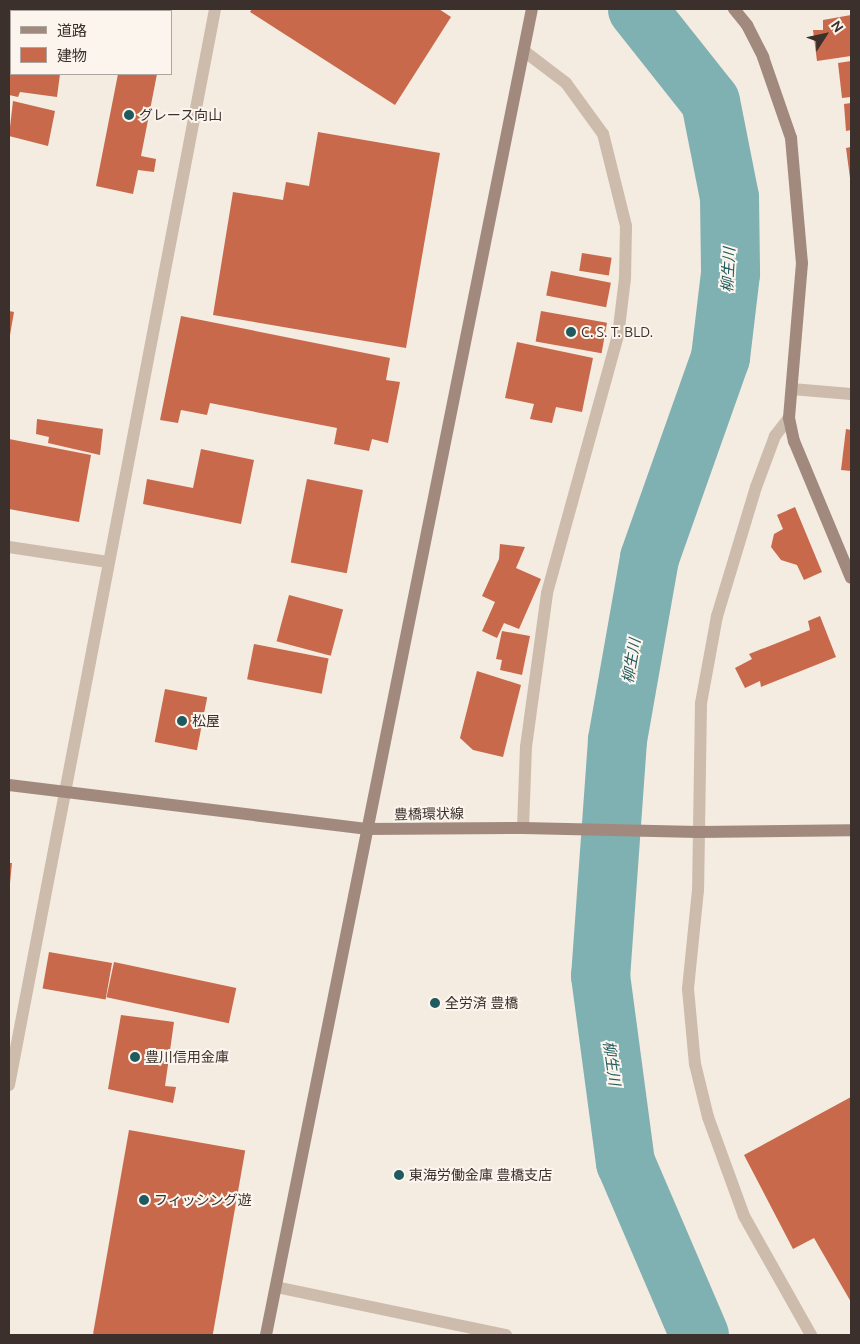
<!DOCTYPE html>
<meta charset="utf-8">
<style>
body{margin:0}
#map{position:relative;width:860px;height:1344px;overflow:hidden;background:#f4ebe1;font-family:Ubuntu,"Noto Sans JP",sans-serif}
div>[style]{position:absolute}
.river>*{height:59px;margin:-29.5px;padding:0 29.5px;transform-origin:29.5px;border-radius:29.5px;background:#7fb0b2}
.building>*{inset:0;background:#c8694b;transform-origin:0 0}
.street>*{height:12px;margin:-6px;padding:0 6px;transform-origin:6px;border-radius:6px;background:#cdbbac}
.secondary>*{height:12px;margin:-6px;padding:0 6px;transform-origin:6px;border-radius:6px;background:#a18a7d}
.dots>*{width:14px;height:14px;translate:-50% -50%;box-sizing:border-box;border:2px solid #fbf5ee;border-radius:50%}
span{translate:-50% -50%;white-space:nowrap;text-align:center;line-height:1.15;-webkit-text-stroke:4px #fbf5ee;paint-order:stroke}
.poi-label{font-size:14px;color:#3b302b}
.left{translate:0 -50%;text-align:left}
.street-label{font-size:14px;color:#3b302b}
.water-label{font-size:15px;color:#1f5a5e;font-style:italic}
.frame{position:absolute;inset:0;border:10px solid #3b302b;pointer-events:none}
.legend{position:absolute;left:10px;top:10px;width:162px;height:65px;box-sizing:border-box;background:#fbf5ee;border:1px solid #aea6a0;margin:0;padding:6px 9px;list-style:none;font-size:15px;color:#3b302b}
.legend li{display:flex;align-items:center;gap:10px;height:25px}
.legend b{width:25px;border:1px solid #aea6a0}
.north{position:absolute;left:800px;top:10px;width:50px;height:50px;-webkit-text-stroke:4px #fbf5ee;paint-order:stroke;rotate:55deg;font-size:14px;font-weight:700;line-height:20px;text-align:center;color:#3b302b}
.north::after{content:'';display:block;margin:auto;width:18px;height:22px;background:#3b302b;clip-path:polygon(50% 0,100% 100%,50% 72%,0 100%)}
</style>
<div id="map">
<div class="river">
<i style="left:637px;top:9px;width:117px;rotate:51.6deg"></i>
<i style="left:710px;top:101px;width:98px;rotate:78.8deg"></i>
<i style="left:729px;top:197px;width:76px;rotate:89.2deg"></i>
<i style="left:730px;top:273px;width:85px;rotate:96.8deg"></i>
<i style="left:720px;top:357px;width:213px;rotate:109.5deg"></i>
<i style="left:649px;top:558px;width:185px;rotate:100deg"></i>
<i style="left:617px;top:740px;width:236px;rotate:94.1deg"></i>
<i style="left:600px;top:975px;width:189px;rotate:82.4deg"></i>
<i style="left:625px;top:1162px;width:188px;rotate:66.8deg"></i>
</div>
<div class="building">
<i style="clip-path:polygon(51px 9px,73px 9px,72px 11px)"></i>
<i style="clip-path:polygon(131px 9px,170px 9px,131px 11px)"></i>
<i style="clip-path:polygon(252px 9px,439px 9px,451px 17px,395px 105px,250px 12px)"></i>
<i style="clip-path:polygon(851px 15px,851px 56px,817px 61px,813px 30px,823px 30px,823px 20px)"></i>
<i style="clip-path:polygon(9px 52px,11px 74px,60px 74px,57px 97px,20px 92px,18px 97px,9px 95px)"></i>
<i style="clip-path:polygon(851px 61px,851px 97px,842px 98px,838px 63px)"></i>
<i style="clip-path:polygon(118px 74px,157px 74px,141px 156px,156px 159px,154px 172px,138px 170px,133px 194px,96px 186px)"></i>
<i style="clip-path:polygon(13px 101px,55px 111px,48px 146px,9px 136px)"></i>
<i style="clip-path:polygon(851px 103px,851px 130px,846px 131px,844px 104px)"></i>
<i style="clip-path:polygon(318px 132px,440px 153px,406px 348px,213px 315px,233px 192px,283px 200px,286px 182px,309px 186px)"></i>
<i style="clip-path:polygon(851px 147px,851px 178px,850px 178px,846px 148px)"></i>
<i style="left:582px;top:253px;width:30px;height:18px;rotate:9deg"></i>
<i style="left:551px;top:271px;width:61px;height:25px;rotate:11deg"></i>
<i style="clip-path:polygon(9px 311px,14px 312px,10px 335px,9px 335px)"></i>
<i style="left:541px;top:311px;width:67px;height:31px;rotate:10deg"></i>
<i style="clip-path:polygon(181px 316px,390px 358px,386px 380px,400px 382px,388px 443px,372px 439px,369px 451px,334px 444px,337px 428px,210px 403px,207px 415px,181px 410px,178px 423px,160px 420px)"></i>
<i style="clip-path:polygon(517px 342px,593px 358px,582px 412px,556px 407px,552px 423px,530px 419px,534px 404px,505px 398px)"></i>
<i style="clip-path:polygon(37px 419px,103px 429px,100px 455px,48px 443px,49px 437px,36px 434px)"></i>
<i style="clip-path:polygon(846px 429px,851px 430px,851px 471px,841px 470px)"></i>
<i style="clip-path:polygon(9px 439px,91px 455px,79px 522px,9px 509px)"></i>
<i style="clip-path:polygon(201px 449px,254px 460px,241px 524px,143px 504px,147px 479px,193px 488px)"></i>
<i style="left:307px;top:479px;width:57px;height:85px;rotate:11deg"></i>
<i style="clip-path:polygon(795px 507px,822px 572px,804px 580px,797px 565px,781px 560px,771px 547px,774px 534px,783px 529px,777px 515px)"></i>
<i style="clip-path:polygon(500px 544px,525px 547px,516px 568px,541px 579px,519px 629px,504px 623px,497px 638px,482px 631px,495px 602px,482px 596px,499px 559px)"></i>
<i style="left:289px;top:595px;width:56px;height:48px;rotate:15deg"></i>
<i style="clip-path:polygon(820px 616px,836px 657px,761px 687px,760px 681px,745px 688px,735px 668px,752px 659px,749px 654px,810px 630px,808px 621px)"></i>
<i style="clip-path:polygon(502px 631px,530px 636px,522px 675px,500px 670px,502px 660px,496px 659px)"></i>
<i style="left:254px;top:644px;width:76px;height:36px;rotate:11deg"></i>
<i style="clip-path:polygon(477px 671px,521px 685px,503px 757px,473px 750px,460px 738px)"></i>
<i style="left:165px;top:689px;width:43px;height:54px;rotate:11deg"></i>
<i style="clip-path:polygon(9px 863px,12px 863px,10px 883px,9px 883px)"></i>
<i style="left:49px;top:952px;width:64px;height:37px;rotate:10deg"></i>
<i style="left:114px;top:962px;width:125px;height:36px;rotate:12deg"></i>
<i style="clip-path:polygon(121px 1015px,174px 1022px,165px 1086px,176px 1087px,173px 1103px,108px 1089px)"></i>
<i style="clip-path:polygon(851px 1097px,851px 1302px,814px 1238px,793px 1249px,744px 1155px)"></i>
<i style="left:129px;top:1130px;width:118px;height:207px;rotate:10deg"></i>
</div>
<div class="street">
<i style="left:792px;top:389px;width:59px;rotate:4.8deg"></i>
<i style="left:789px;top:418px;width:23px;rotate:128deg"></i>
<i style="left:775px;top:436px;width:54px;rotate:110.4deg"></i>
<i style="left:756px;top:487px;width:135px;rotate:106.8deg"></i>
<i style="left:717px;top:616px;width:88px;rotate:100.4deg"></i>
<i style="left:701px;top:703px;width:187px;rotate:90.9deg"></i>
<i style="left:698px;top:890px;width:100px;rotate:95.8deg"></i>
<i style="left:688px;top:989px;width:75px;rotate:84.7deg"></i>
<i style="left:695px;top:1064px;width:55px;rotate:76.2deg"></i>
<i style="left:708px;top:1117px;width:105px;rotate:70deg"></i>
<i style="left:744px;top:1216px;width:137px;rotate:60.6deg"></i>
<i style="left:9px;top:547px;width:100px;rotate:8.6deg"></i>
<i style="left:523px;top:828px;width:81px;rotate:-87.9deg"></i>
<i style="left:526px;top:747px;width:155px;rotate:-82.2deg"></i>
<i style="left:547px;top:593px;width:267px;rotate:-74.6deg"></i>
<i style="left:618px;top:336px;width:58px;rotate:-83.1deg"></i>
<i style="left:625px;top:278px;width:52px;rotate:-88.9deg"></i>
<i style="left:626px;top:226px;width:95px;rotate:-104deg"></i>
<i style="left:603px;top:134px;width:63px;rotate:-126deg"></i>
<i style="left:566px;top:83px;width:53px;rotate:-142.7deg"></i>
<i style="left:9px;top:1085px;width:1096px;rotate:-79.16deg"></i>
<i style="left:276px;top:1287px;width:235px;rotate:11.8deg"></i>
</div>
<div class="secondary">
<i style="left:734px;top:9px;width:21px;rotate:51deg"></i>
<i style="left:747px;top:25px;width:36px;rotate:63deg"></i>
<i style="left:763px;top:57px;width:86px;rotate:70.9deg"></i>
<i style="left:791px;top:138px;width:125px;rotate:85deg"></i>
<i style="left:802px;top:263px;width:156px;rotate:94.8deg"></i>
<i style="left:789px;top:418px;width:24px;rotate:78deg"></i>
<i style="left:794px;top:441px;width:148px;rotate:67.4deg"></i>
<i style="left:9px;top:785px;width:360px;rotate:7deg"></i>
<i style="left:366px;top:829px;width:157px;rotate:-0.4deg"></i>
<i style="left:523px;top:828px;width:175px;rotate:1.3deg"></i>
<i style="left:698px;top:832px;width:153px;rotate:-0.7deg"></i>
<i style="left:266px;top:1335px;width:1352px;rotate:-78.66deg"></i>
</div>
<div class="dots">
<i style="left:129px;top:115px;background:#1f5a5e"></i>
<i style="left:571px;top:332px;background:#1f5a5e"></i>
<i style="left:182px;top:721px;background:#1f5a5e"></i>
<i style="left:435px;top:1003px;background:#1f5a5e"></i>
<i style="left:135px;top:1057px;background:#1f5a5e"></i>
<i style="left:399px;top:1175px;background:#1f5a5e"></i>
<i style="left:144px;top:1200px;background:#1f5a5e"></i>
</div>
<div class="poi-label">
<span class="left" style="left:139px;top:115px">グレース向山</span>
<span class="left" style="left:581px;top:332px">C. S. T. BLD.</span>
<span class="left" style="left:192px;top:721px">松屋</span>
<span class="left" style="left:445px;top:1003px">全労済 豊橋</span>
<span class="left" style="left:145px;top:1057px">豊川信用金庫</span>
<span class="left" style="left:409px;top:1175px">東海労働金庫 豊橋支店</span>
<span class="left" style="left:154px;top:1200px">フィッシング遊</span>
</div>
<div class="street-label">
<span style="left:429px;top:814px;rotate:-1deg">豊橋環状線</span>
</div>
<div class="water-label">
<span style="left:728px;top:270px;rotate:-87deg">柳生川</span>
<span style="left:631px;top:661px;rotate:-80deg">柳生川</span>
<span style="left:612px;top:1063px;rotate:82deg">柳生川</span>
</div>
<div class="frame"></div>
<ul class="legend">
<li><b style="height:6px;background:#a18a7d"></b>道路</li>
<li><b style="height:14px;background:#c8694b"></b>建物</li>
</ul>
<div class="north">N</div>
</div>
